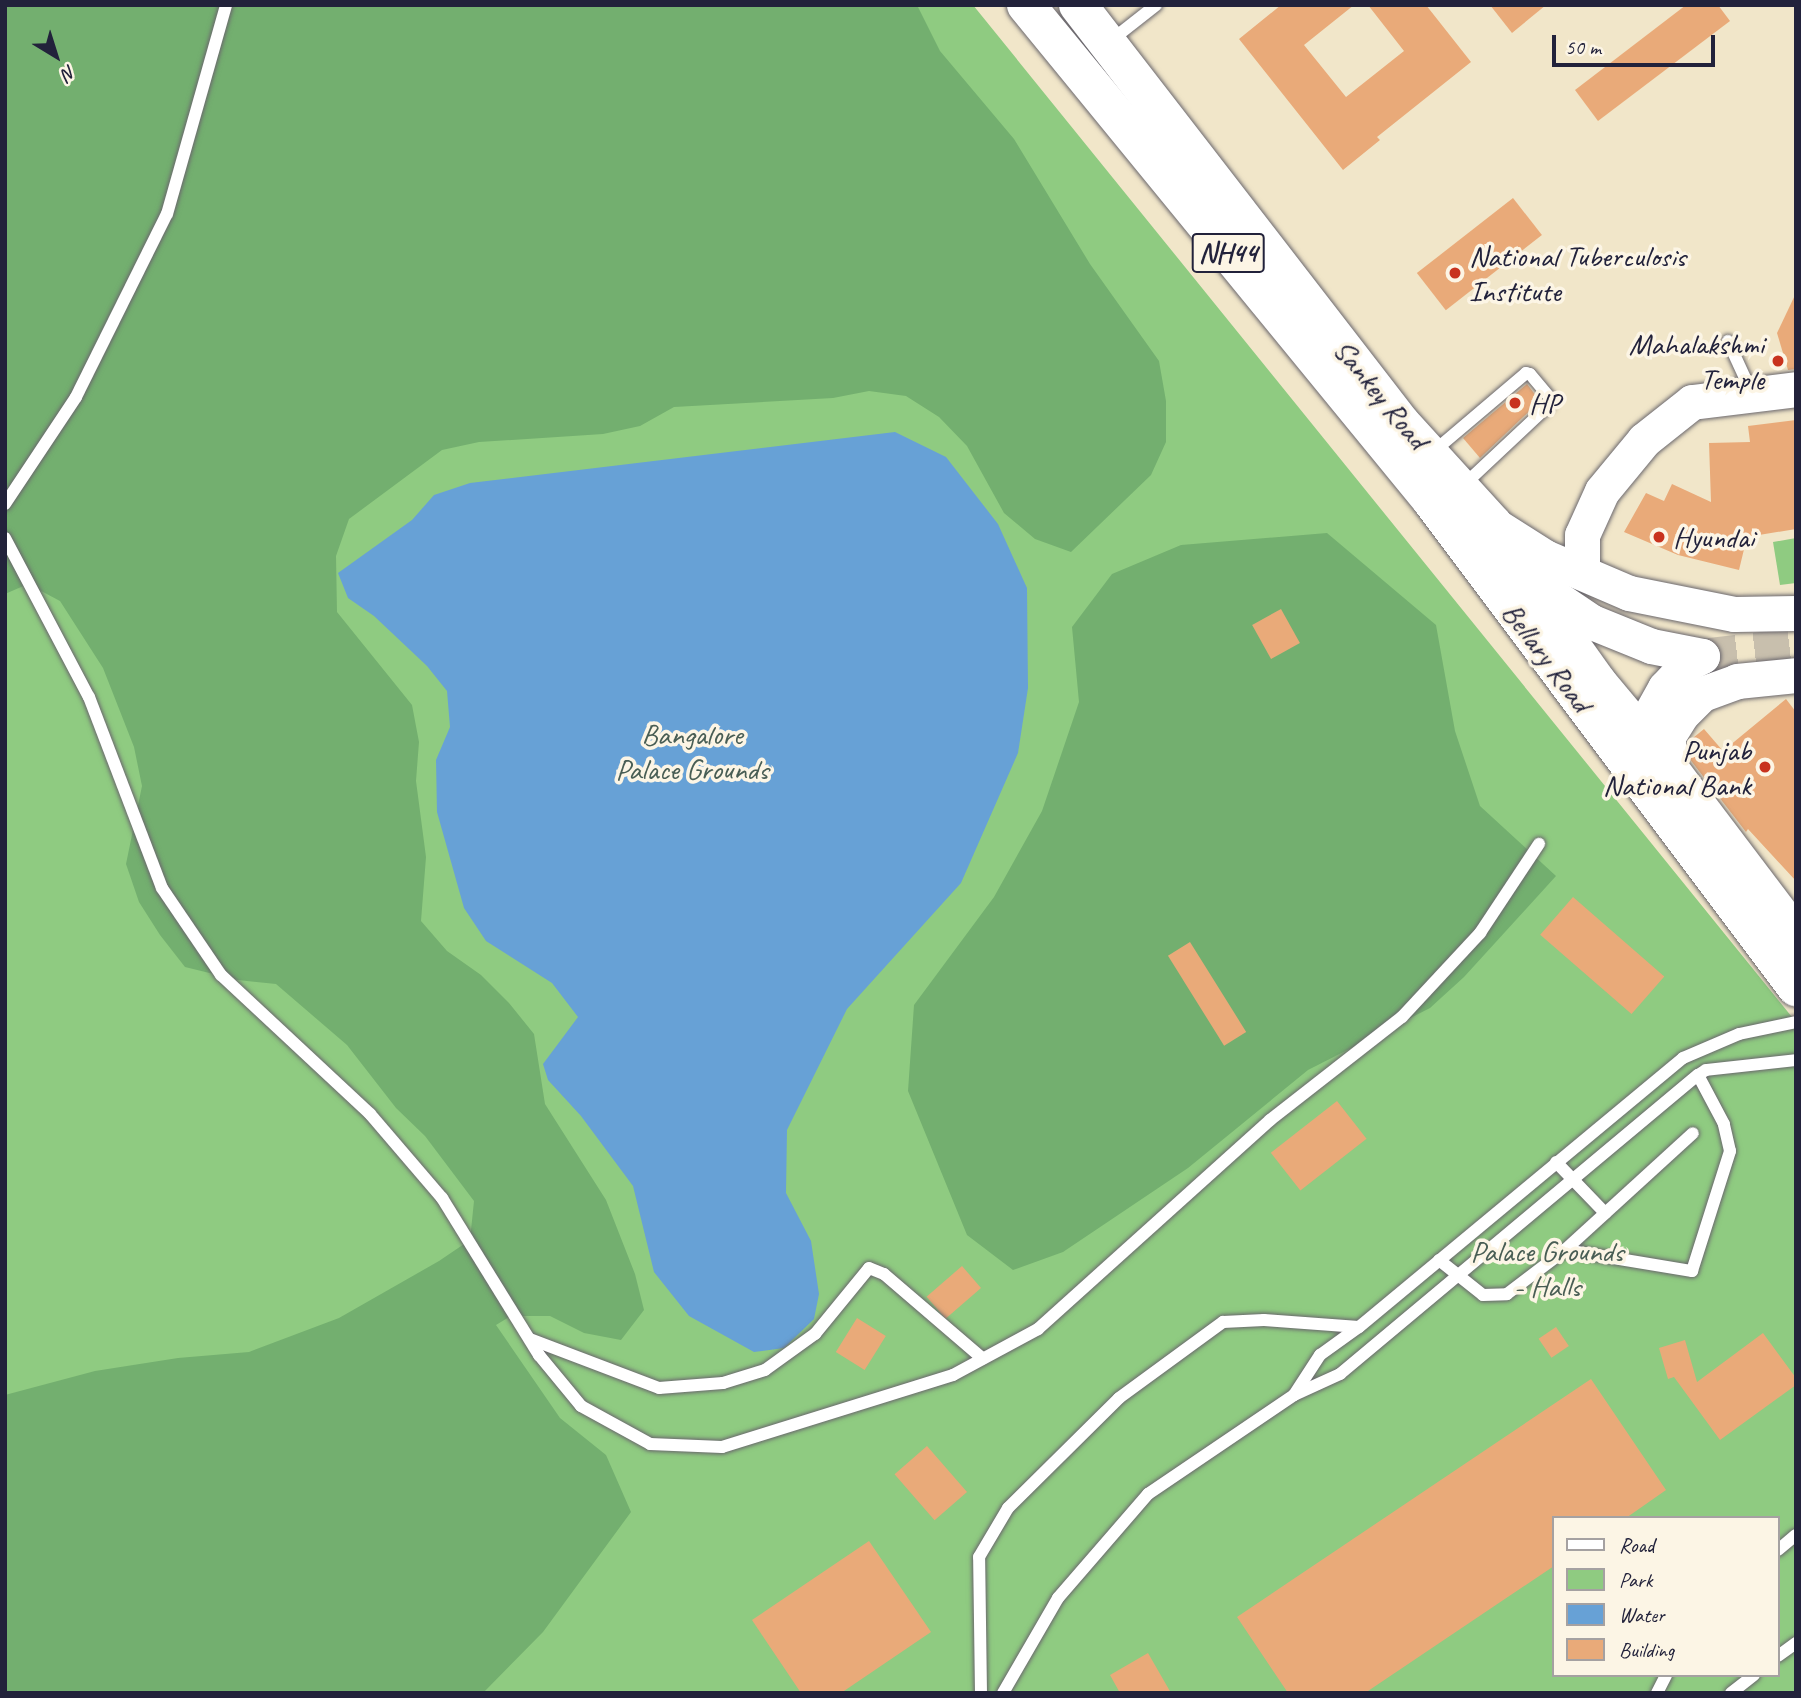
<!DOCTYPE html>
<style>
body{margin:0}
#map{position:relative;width:1801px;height:1698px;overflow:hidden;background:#f1e6c9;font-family:Caveat,sans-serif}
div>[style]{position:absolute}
.green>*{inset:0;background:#8fcb81}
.forest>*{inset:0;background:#73af6f}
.water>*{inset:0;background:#67a1d6}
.building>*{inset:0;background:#e9aa79;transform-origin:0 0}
.secondary-tunnel>*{height:35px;margin-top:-17.5px;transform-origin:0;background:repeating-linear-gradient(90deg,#c8bfad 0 35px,transparent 0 53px)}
.roads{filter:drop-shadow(0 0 2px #6a676d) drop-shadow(0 0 2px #6a676d)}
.lane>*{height:12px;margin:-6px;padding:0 6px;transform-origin:6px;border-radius:6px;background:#fff}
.secondary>*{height:35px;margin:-17.5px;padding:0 17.5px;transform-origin:17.5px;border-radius:17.5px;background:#fff}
.primary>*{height:38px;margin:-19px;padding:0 19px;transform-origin:19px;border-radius:19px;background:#fff}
.dots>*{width:19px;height:19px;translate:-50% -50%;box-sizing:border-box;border:4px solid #fcf5e5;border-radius:50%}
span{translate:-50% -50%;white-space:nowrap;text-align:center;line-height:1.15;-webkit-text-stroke:7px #fcf5e5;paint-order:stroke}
.shield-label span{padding:2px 5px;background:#fcf5e5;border:2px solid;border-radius:5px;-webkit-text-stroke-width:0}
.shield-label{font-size:28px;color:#22223b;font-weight:700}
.poi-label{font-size:30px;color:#22223b}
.left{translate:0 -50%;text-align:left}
.right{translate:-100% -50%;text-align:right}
.street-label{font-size:30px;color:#22223b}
.park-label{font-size:30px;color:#485d54}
.frame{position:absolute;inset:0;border:7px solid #22223b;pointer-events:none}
.legend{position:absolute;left:1552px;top:1516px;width:228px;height:161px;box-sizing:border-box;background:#fcf5e5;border:2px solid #a5a1a1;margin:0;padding:9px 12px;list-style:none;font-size:21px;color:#22223b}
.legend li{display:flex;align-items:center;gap:14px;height:35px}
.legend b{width:35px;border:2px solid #a5a1a1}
.north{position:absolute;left:21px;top:21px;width:70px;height:70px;-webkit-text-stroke:5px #fcf5e5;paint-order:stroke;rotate:142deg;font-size:19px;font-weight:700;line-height:28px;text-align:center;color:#22223b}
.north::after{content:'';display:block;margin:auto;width:24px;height:32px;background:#22223b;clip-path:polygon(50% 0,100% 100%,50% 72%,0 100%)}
.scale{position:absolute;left:1552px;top:35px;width:163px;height:32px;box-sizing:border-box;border:4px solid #22223b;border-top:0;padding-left:9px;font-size:21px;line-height:24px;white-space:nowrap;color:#22223b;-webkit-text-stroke:5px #fcf5e5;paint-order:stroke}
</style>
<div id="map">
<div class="green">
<i style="clip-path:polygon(evenodd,5px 5px,973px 5px,1796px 1022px,1796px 1693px,5px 1693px,5px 5px,1554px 1518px,1778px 1518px,1778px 1675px,1554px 1675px,1554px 1518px)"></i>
<i style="clip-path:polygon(1796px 538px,1796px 583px,1780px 585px,1773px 542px)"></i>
</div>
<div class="forest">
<i style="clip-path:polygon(5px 5px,917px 5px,940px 51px,1014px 139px,1090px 264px,1159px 361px,1166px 401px,1166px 442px,1151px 475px,1071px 552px,1035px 539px,1004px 513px,967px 446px,939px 417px,906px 396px,869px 391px,833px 398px,674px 407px,640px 426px,603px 434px,479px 442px,442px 450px,349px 519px,336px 556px,337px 612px,412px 705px,419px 742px,416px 781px,426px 857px,421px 921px,447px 951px,481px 975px,509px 1003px,534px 1034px,545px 1104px,606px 1200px,635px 1274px,644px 1310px,621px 1340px,584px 1333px,550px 1316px,511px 1316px,496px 1325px,560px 1418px,606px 1455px,631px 1512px,543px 1632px,483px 1693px,5px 1693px,5px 1395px,95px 1371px,178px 1358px,249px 1352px,339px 1318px,439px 1261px,470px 1240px,474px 1201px,425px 1136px,396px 1108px,347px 1045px,276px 984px,238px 980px,185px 967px,160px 935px,139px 902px,126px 864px,142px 786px,134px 747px,103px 668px,60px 601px,28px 584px,5px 594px)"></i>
<i style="clip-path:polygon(1327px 533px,1436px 625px,1455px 731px,1480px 806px,1556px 876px,1464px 977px,1430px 1008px,1308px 1070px,1188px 1168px,1063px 1252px,1013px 1270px,967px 1235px,908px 1091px,914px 1005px,994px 897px,1042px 811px,1079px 702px,1072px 627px,1112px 574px,1181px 545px)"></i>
</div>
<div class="water">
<i style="clip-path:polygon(895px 432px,946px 457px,998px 524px,1027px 588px,1028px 688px,1018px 753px,961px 883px,847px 1009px,787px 1130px,786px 1193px,811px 1241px,819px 1294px,814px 1319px,784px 1348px,754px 1352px,689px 1316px,654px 1272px,633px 1186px,581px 1116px,548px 1080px,543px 1064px,578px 1017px,552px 983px,486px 941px,464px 908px,437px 812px,436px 760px,450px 727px,447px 691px,427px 666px,374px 616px,348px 598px,338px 573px,412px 520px,434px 495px,470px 483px)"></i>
</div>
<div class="building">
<i style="clip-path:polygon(1281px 5px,1354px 5px,1304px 45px,1346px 97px,1404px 51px,1368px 5px,1426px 5px,1471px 62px,1377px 137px,1380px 140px,1343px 170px,1239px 39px)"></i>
<i style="clip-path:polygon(1490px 5px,1546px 5px,1512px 33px)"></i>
<i style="clip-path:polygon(1686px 5px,1718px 5px,1730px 21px,1598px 121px,1575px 90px)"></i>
<i style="left:1513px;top:198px;width:47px;height:122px;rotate:52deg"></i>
<i style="clip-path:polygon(1796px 293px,1796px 369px,1788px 370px,1777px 333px)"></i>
<i style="clip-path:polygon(1527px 384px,1540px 401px,1480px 458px,1463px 438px)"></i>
<i style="clip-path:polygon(1796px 420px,1796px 529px,1747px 537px,1739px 570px,1678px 555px,1624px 532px,1646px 493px,1664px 501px,1672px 484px,1711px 502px,1709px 443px,1750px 442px,1748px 426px)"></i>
<i style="left:1281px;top:609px;width:39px;height:33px;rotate:61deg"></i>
<i style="clip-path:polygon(1786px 699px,1796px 712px,1796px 881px,1748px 829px,1746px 832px,1689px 758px,1688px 742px,1704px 729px,1723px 751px)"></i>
<i style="left:1573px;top:897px;width:121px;height:50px;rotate:41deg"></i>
<i style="left:1190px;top:942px;width:106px;height:26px;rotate:58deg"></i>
<i style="left:1337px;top:1101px;width:48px;height:84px;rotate:52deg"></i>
<i style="left:962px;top:1266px;width:29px;height:47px;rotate:49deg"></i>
<i style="left:857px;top:1318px;width:34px;height:40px;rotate:32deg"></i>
<i style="left:1556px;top:1327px;width:23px;height:21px;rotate:56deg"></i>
<i style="clip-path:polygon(1763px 1333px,1796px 1378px,1796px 1385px,1720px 1440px,1674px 1377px,1668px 1379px,1659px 1348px,1685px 1340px,1697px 1382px)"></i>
<i style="clip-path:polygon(1591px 1379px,1666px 1490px,1626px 1518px,1554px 1518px,1554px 1566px,1365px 1693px,1288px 1693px,1237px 1617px)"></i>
<i style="left:927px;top:1446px;width:61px;height:43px;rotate:49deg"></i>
<i style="clip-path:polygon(869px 1541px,931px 1632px,841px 1693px,801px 1693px,752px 1620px)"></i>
<i style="clip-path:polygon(1148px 1653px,1171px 1693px,1120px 1693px,1110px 1675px)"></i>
</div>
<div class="secondary-tunnel">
<i style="left:1702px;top:656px;width:95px;rotate:-6.7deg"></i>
</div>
<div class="roads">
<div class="lane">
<i style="left:1109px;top:42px;width:60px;rotate:-38.2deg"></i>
<i style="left:1728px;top:341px;width:55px;rotate:65.3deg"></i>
<i style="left:1433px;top:452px;width:122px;rotate:-40.3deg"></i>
<i style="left:1526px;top:373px;width:4px;rotate:14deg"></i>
<i style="left:1530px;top:374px;width:31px;rotate:50deg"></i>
<i style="left:1550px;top:398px;width:8px;rotate:104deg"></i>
<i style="left:1548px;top:406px;width:115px;rotate:136.8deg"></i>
<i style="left:5px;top:504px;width:128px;rotate:-56.4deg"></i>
<i style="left:76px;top:397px;width:204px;rotate:-63.6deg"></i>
<i style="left:167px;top:214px;width:217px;rotate:-74.2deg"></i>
<i style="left:5px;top:538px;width:180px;rotate:62.2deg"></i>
<i style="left:89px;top:697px;width:204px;rotate:69.1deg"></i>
<i style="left:162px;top:888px;width:105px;rotate:55.9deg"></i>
<i style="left:221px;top:975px;width:204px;rotate:43deg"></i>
<i style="left:370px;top:1114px;width:111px;rotate:49.4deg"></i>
<i style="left:442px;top:1198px;width:185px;rotate:58.3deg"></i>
<i style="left:539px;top:1355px;width:66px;rotate:50.5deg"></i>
<i style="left:581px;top:1406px;width:79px;rotate:28.8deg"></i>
<i style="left:650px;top:1444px;width:72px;rotate:2.4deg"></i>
<i style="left:722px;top:1447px;width:242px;rotate:-17.3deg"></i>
<i style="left:953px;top:1375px;width:97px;rotate:-28.4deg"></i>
<i style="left:1038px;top:1329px;width:312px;rotate:-42deg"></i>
<i style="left:1270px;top:1120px;width:167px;rotate:-38deg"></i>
<i style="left:1402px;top:1017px;width:115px;rotate:-47.1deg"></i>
<i style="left:1480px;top:933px;width:107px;rotate:-56.5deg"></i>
<i style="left:1556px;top:1162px;width:71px;rotate:46.1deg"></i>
<i style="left:1565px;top:1250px;width:129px;rotate:9.4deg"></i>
<i style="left:1692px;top:1271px;width:126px;rotate:-72.4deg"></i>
<i style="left:1730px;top:1151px;width:28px;rotate:-103deg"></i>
<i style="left:1724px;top:1124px;width:55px;rotate:-118deg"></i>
<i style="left:1439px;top:1260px;width:56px;rotate:38.5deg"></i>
<i style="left:1483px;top:1295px;width:24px;rotate:-2deg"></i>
<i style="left:1507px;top:1294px;width:73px;rotate:-37.2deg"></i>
<i style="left:1565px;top:1250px;width:173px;rotate:-42.4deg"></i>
<i style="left:530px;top:1339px;width:138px;rotate:20.8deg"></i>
<i style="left:659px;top:1388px;width:64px;rotate:-4.5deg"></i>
<i style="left:723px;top:1383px;width:44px;rotate:-17.2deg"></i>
<i style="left:765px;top:1370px;width:62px;rotate:-35.8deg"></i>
<i style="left:815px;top:1334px;width:85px;rotate:-50.7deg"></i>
<i style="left:869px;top:1268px;width:16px;rotate:22deg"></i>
<i style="left:884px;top:1274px;width:130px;rotate:40.6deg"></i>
<i style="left:1294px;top:1395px;width:48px;rotate:-57deg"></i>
<i style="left:1320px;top:1355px;width:48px;rotate:-35.7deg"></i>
<i style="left:1359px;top:1327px;width:421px;rotate:-39.7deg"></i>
<i style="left:1683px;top:1058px;width:61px;rotate:-23.2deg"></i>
<i style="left:1739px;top:1034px;width:58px;rotate:-11.9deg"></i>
<i style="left:1778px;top:1550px;width:23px;rotate:-40deg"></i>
<i style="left:1778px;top:1656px;width:22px;rotate:-36deg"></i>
<i style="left:981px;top:1693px;width:136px;rotate:-90.8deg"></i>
<i style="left:979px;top:1557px;width:57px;rotate:-59.4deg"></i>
<i style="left:1008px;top:1508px;width:156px;rotate:-44.7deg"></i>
<i style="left:1119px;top:1398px;width:129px;rotate:-36.2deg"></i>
<i style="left:1223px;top:1322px;width:41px;rotate:-2.8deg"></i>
<i style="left:1264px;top:1320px;width:95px;rotate:4.2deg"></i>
<i style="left:1003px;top:1693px;width:110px;rotate:-59.9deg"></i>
<i style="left:1058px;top:1598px;width:138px;rotate:-49.1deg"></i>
<i style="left:1148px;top:1494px;width:176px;rotate:-34.1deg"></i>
<i style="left:1294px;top:1395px;width:51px;rotate:-24.5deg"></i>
<i style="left:1340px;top:1374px;width:466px;rotate:-39.9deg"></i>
<i style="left:1698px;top:1075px;width:9px;rotate:-32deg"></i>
<i style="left:1706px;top:1070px;width:91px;rotate:-6.3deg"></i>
<i style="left:1657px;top:1693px;width:20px;rotate:-63deg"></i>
<i style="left:1731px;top:1693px;width:29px;rotate:-38deg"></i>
</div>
<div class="secondary">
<i style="left:1493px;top:524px;width:62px;rotate:32.4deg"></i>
<i style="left:1545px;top:557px;width:91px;rotate:23.2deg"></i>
<i style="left:1629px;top:593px;width:107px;rotate:11.3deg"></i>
<i style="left:1734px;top:614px;width:62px;rotate:-0.9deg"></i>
<i style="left:1582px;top:572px;width:37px;rotate:-90deg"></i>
<i style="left:1582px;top:535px;width:48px;rotate:-65.6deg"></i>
<i style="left:1602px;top:491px;width:66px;rotate:-50.5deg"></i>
<i style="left:1644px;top:440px;width:61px;rotate:-38.4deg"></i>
<i style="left:1692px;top:402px;width:105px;rotate:-7.1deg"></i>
<i style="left:1525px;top:577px;width:81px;rotate:33.9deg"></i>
<i style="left:1592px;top:622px;width:64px;rotate:22.1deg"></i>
<i style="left:1651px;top:646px;width:52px;rotate:11.1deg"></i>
<i style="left:1649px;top:744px;width:31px;rotate:-86deg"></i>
<i style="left:1651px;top:713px;width:29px;rotate:-61deg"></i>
<i style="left:1665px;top:688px;width:33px;rotate:-47deg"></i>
<i style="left:1687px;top:664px;width:17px;rotate:-28deg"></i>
<i style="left:1669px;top:768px;width:32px;rotate:-92deg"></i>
<i style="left:1668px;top:736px;width:26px;rotate:-58deg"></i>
<i style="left:1682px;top:714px;width:28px;rotate:-45deg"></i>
<i style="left:1702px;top:694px;width:37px;rotate:-20deg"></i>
<i style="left:1737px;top:681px;width:59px;rotate:-5.8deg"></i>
</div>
<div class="primary">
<i style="left:1026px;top:5px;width:640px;rotate:50.71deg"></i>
<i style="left:1431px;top:500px;width:609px;rotate:53.15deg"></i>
<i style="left:1078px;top:5px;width:528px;rotate:52.31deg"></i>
<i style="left:1401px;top:423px;width:137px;rotate:47.7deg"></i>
<i style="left:1493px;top:524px;width:58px;rotate:61.2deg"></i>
<i style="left:1521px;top:575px;width:133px;rotate:54.5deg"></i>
<i style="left:1598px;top:683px;width:111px;rotate:50.1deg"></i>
<i style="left:1669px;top:768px;width:211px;rotate:52.9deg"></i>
</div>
</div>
<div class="dots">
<i style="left:1455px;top:273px;background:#c8321e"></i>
<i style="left:1778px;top:361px;background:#c8321e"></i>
<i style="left:1515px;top:403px;background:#c8321e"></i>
<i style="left:1659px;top:537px;background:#c8321e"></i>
<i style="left:1765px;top:767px;background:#c8321e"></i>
</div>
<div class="shield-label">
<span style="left:1228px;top:253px">NH44</span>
</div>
<div class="poi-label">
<span class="left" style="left:1469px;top:273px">National Tuberculosis<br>Institute</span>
<span class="right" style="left:1764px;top:361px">Mahalakshmi<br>Temple</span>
<span class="left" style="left:1529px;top:403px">HP</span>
<span class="left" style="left:1673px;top:537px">Hyundai</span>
<span class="right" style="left:1751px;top:767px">Punjab<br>National Bank</span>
</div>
<div class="street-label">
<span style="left:1381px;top:394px;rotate:51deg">Sankey Road</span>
<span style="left:1547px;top:657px;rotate:53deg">Bellary Road</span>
</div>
<div class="park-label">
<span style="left:692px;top:751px">Bangalore<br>Palace Grounds</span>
<span style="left:1547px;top:1268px">Palace Grounds<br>- Halls</span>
</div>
<div class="frame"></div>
<ul class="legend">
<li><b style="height:9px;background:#fff"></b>Road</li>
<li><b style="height:19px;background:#8fcb81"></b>Park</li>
<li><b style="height:19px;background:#67a1d6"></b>Water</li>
<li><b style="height:19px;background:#e9aa79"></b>Building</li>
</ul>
<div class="north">N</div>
<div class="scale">50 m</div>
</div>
